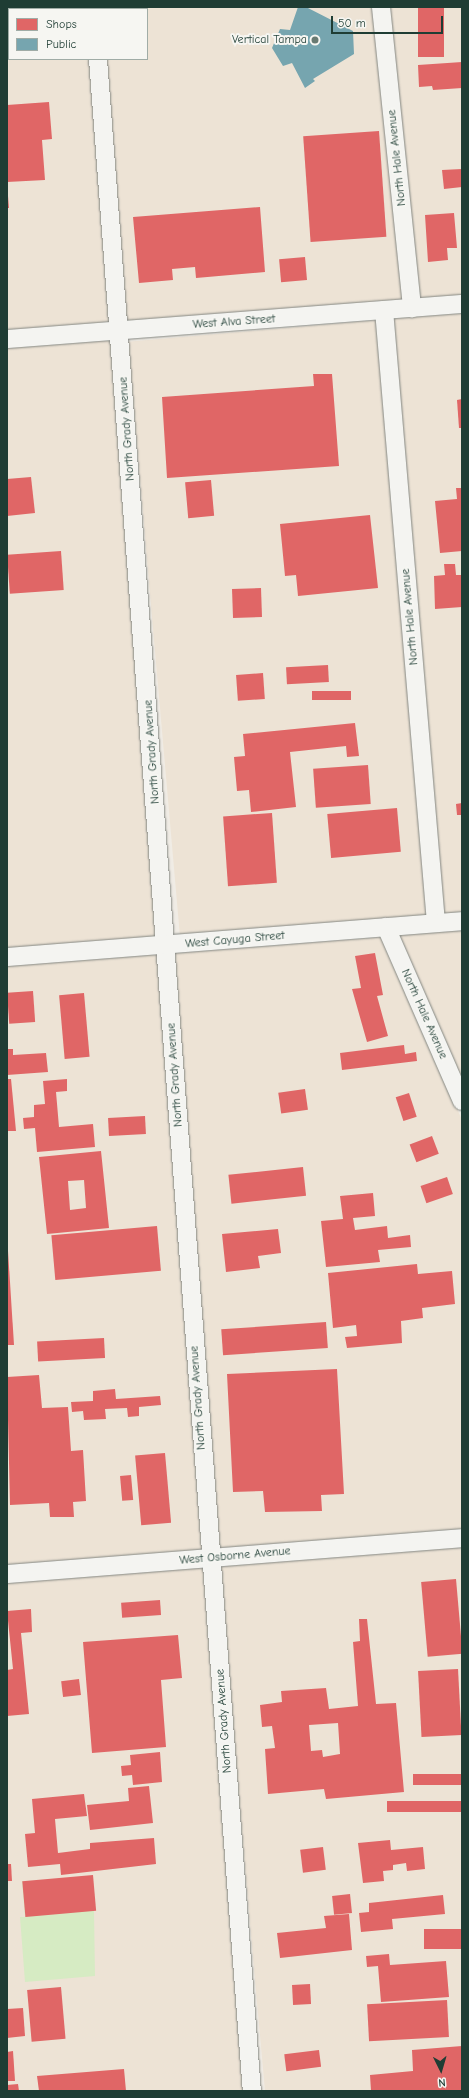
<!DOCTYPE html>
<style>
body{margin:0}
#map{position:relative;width:469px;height:2098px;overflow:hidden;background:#f0ece5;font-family:"Comic Neue",sans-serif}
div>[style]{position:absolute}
.built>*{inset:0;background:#ede3d5;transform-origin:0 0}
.green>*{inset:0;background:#d6ebc3}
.shops>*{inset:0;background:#e06666;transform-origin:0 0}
.public>*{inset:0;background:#76a5af}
.roads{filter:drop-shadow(0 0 1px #838681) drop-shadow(0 0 1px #838681)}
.minor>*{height:18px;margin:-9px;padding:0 9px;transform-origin:9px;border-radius:9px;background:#f4f4f1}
.dots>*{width:11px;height:11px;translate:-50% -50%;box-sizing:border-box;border:2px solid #f6f6f2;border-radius:50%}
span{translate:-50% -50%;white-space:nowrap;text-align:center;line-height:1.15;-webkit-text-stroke:4px #f6f6f2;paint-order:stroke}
.poi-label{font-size:12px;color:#1f3d34}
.right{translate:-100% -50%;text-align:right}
.street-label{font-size:12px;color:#1f3d34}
.frame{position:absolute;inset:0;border:8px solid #1f3d34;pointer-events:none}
.legend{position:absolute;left:8px;top:8px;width:140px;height:52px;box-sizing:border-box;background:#f6f6f2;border:1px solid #a0aca6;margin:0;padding:5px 7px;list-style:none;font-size:12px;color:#1f3d34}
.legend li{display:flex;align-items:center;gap:8px;height:20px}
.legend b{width:20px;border:1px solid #a0aca6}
.north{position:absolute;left:421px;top:2050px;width:40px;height:40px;-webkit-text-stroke:3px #f6f6f2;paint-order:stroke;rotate:175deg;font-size:11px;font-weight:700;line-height:16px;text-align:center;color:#1f3d34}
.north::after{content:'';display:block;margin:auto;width:14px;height:18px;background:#1f3d34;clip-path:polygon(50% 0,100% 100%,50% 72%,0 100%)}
.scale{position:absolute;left:331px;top:16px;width:112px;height:18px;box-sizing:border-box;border:2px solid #1f3d34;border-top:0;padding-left:5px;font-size:12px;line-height:14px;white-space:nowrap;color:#1f3d34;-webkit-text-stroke:3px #f6f6f2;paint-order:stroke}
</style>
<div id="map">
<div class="built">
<i style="clip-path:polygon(7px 7px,86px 7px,9px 9px,9px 59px,90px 59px,111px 323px,7px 331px)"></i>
<i style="clip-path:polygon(101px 7px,373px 7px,404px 300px,126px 322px,106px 59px,147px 59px,147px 9px)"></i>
<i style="clip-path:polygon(389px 7px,462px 7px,462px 296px,419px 299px)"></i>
<i style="clip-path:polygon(462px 313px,462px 912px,443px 914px,392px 318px)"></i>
<i style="left:377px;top:320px;width:597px;height:250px;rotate:85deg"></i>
<i style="clip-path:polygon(113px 340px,158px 937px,7px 949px,7px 348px)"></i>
<i style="clip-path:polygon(462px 929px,462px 1081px,398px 935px)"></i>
<i style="clip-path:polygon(382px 937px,462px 1120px,462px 1529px,217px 1549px,175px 953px)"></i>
<i style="clip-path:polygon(159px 954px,202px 1550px,7px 1565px,7px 966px)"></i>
<i style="clip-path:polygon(462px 1546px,462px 2091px,265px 2091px,218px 1566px)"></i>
<i style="clip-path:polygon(203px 1567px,250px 2091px,7px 2091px,7px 1583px)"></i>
</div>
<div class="green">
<i style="clip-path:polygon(22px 1881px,94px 1911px,95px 1976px,25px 1982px,20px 1917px,25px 1917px)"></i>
</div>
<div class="shops">
<i style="left:418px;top:7px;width:26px;height:50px"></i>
<i style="clip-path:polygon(462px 62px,462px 88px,433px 90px,432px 86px,419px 87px,418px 65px)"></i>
<i style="clip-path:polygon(49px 102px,52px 139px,42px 140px,45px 180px,7px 182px,7px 105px)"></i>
<i style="left:379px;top:131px;width:106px;height:76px;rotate:86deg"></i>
<i style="clip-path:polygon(462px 169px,462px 187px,444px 189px,442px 170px)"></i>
<i style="clip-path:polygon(7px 196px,8px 196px,9px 208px,7px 208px)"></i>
<i style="clip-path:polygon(260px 207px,265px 272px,196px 278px,195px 267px,172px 269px,173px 280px,139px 283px,133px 217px)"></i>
<i style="clip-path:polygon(454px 213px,457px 248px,447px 248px,448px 260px,428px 262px,425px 215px)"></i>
<i style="left:305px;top:257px;width:23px;height:26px;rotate:85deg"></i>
<i style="clip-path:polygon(313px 374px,332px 374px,339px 466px,167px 478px,162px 397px,314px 386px)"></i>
<i style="clip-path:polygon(462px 399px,462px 428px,459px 428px,457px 400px)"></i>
<i style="clip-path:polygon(31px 477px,35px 513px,7px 516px,7px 479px)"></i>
<i style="left:211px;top:480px;width:36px;height:26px;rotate:85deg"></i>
<i style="clip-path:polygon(456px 488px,462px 488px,462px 551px,440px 553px,435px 501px,457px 499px)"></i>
<i style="clip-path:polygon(370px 515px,378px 588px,298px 596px,296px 575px,285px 576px,280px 524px)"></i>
<i style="left:61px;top:551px;width:39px;height:54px;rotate:86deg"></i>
<i style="clip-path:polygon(444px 564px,455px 564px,456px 575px,462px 575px,462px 607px,435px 609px,434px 576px,445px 575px)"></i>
<i style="left:261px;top:588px;width:29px;height:29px;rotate:88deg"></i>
<i style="left:328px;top:665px;width:17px;height:42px;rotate:87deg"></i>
<i style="left:263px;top:673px;width:26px;height:27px;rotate:86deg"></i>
<i style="left:312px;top:691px;width:39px;height:9px"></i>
<i style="clip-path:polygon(355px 723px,359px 756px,347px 757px,346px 746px,290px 752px,296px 807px,251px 812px,249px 790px,237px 791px,234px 757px,245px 756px,243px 734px)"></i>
<i style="left:368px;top:765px;width:39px;height:55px;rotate:86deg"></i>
<i style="clip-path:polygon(462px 803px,462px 815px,457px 815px,456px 804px)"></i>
<i style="left:397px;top:808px;width:44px;height:70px;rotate:85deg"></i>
<i style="left:272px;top:813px;width:70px;height:49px;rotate:86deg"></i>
<i style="clip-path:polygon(375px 953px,383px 995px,377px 996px,388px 1036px,367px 1042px,352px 989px,361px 988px,355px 956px)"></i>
<i style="left:33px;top:991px;width:31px;height:26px;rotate:86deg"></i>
<i style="left:84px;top:993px;width:64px;height:25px;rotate:85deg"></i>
<i style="clip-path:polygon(404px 1045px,405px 1054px,416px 1052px,417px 1061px,342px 1070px,340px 1053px)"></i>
<i style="clip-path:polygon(7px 1049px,13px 1049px,13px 1055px,46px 1053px,48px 1072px,7px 1075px)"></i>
<i style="clip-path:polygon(7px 1079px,11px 1079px,16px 1131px,7px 1131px)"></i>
<i style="clip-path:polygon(67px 1079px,67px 1091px,56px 1092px,59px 1127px,93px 1124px,95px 1147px,37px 1152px,35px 1128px,24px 1129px,23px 1118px,34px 1117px,34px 1105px,45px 1104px,43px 1081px)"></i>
<i style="left:305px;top:1089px;width:21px;height:27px;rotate:82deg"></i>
<i style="left:409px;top:1093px;width:25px;height:14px;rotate:72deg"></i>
<i style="left:145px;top:1116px;width:18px;height:37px;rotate:87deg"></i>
<i style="left:432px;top:1136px;width:19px;height:24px;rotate:69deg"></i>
<i style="clip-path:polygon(evenodd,101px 1151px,109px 1228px,47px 1234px,39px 1157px,101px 1151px,84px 1180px,86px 1208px,70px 1210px,68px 1181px,84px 1180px)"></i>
<i style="left:303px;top:1167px;width:29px;height:75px;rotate:84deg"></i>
<i style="left:447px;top:1177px;width:18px;height:28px;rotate:71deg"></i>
<i style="clip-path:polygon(373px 1193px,375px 1216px,353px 1218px,355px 1230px,387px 1226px,388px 1238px,410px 1235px,411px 1247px,378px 1250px,380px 1262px,326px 1267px,321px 1221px,343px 1219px,340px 1196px)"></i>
<i style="left:157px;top:1226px;width:45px;height:106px;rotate:85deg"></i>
<i style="clip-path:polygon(278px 1229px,281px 1253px,258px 1256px,260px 1268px,226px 1272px,222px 1234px)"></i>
<i style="clip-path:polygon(7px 1235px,14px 1345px,7px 1345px)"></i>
<i style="clip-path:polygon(417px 1264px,418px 1274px,452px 1271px,455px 1304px,422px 1308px,423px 1318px,401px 1321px,402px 1343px,347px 1348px,345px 1337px,357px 1336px,356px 1325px,333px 1328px,328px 1273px)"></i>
<i style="left:326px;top:1322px;width:26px;height:105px;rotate:86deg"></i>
<i style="left:104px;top:1338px;width:20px;height:67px;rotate:87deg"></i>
<i style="clip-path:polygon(337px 1369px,344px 1494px,321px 1495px,322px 1511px,265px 1512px,263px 1491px,233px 1492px,227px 1374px)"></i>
<i style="clip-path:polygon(39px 1375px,42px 1408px,68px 1407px,71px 1451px,83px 1450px,86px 1501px,73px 1502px,74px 1517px,50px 1517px,49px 1503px,10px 1505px,7px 1377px)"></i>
<i style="clip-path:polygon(115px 1389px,116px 1399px,160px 1396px,161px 1405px,139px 1407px,139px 1416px,128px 1417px,127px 1408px,105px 1409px,106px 1419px,84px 1420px,83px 1411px,72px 1412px,71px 1402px,93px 1401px,93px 1391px)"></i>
<i style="left:165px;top:1453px;width:70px;height:30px;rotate:85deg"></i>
<i style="left:131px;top:1475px;width:25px;height:11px;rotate:85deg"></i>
<i style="left:456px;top:1579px;width:75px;height:35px;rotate:85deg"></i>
<i style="left:160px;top:1600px;width:15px;height:39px;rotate:86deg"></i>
<i style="clip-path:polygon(31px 1609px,32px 1632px,21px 1633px,29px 1714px,7px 1716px,7px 1670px,13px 1669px,7px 1611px)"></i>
<i style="clip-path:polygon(evenodd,359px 1619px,367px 1619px,376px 1704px,396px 1703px,404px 1792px,326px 1799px,324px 1789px,268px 1794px,265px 1749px,275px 1748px,272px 1726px,262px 1727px,260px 1705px,282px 1702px,281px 1691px,326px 1688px,329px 1709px,358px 1706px,353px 1642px,360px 1641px,359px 1619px,338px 1723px,340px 1754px,323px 1757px,322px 1750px,311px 1751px,309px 1725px,338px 1723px)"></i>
<i style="clip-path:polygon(178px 1635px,182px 1678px,161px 1680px,166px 1747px,92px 1753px,83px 1642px)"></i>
<i style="left:458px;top:1669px;width:66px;height:40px;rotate:87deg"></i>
<i style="left:79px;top:1679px;width:16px;height:18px;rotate:83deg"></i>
<i style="clip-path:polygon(160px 1752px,162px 1782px,133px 1785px,132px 1775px,122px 1776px,121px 1766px,131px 1765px,130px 1755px)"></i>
<i style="left:462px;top:1774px;width:11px;height:49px;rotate:90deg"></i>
<i style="clip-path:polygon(149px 1786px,153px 1823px,90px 1830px,87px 1805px,129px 1801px,128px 1788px)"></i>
<i style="clip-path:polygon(84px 1794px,87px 1816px,55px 1819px,58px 1853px,90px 1849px,90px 1843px,154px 1838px,156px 1864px,61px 1875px,60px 1864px,28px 1867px,25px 1834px,35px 1833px,32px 1799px)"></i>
<i style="left:462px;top:1801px;width:11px;height:75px;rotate:90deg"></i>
<i style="clip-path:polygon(390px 1840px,391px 1850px,423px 1847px,425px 1869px,407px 1871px,406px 1863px,393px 1865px,393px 1870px,383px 1871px,384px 1881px,363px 1883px,358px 1843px)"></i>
<i style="left:323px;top:1847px;width:23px;height:23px;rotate:83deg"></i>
<i style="clip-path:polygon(7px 1864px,11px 1864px,12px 1881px,7px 1881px)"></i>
<i style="left:93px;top:1875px;width:36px;height:71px;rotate:85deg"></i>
<i style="left:350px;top:1894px;width:19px;height:18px;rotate:84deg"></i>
<i style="clip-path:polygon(443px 1895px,445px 1914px,392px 1919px,393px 1929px,361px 1932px,359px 1913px,369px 1912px,369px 1903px)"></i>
<i style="clip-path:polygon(349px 1914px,352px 1950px,280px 1958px,277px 1933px,326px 1928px,324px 1916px)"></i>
<i style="left:462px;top:1929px;width:20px;height:38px;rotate:90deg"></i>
<i style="clip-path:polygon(389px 1954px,390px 1965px,446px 1961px,449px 1997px,381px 2002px,378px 1966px,367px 1967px,366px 1956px)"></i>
<i style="left:310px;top:1984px;width:20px;height:18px;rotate:87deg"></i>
<i style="left:61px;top:1987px;width:52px;height:34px;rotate:85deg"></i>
<i style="left:447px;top:2000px;width:37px;height:80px;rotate:87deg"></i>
<i style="clip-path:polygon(23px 2008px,25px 2036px,7px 2038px,7px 2009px)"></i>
<i style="clip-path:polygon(462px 2046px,462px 2091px,371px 2091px,370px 2075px,413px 2071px,412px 2050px)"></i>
<i style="left:319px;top:2050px;width:17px;height:35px;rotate:83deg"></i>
<i style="clip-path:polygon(13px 2051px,15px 2081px,7px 2081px,7px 2052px)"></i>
<i style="clip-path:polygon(124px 2069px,126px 2091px,39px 2091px,37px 2076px)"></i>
<i style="clip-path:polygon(18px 2084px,19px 2091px,7px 2091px,7px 2085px)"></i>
</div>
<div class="public">
<i style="clip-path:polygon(298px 7px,306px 7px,353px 31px,354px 54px,313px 79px,315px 81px,305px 88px,292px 63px,283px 66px,272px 48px,280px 29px,290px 30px)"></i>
</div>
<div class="roads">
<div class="minor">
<i style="left:94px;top:7px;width:2px;rotate:90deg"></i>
<i style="left:381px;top:7px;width:303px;rotate:84.1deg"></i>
<i style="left:98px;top:59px;width:2038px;rotate:85.67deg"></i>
<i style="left:384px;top:310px;width:615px;rotate:85.15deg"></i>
<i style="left:7px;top:339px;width:456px;rotate:-4.4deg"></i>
<i style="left:386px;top:927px;width:190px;rotate:66.4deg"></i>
<i style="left:7px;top:957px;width:456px;rotate:-4.5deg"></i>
<i style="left:7px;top:1574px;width:456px;rotate:-4.5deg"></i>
</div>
</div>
<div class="dots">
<i style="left:315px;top:40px;background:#687a72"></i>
</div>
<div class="poi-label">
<span class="right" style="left:307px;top:40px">Vertical Tampa</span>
</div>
<div class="street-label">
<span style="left:397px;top:158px;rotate:-96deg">North Hale Avenue</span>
<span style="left:234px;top:322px;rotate:-4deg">West Alva Street</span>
<span style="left:127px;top:429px;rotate:-94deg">North Grady Avenue</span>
<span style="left:410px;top:617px;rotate:-95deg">North Hale Avenue</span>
<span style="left:152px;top:752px;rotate:-94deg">North Grady Avenue</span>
<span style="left:235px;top:940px;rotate:-5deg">West Cayuga Street</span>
<span style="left:424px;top:1014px;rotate:66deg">North Hale Avenue</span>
<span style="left:175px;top:1075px;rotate:-94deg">North Grady Avenue</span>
<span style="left:198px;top:1398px;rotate:-94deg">North Grady Avenue</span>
<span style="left:235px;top:1556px;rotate:-5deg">West Osborne Avenue</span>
<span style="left:224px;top:1721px;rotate:-94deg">North Grady Avenue</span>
</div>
<div class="frame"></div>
<ul class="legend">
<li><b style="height:11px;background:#e06666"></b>Shops</li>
<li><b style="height:11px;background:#76a5af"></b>Public</li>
</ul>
<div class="north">N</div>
<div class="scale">50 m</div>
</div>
